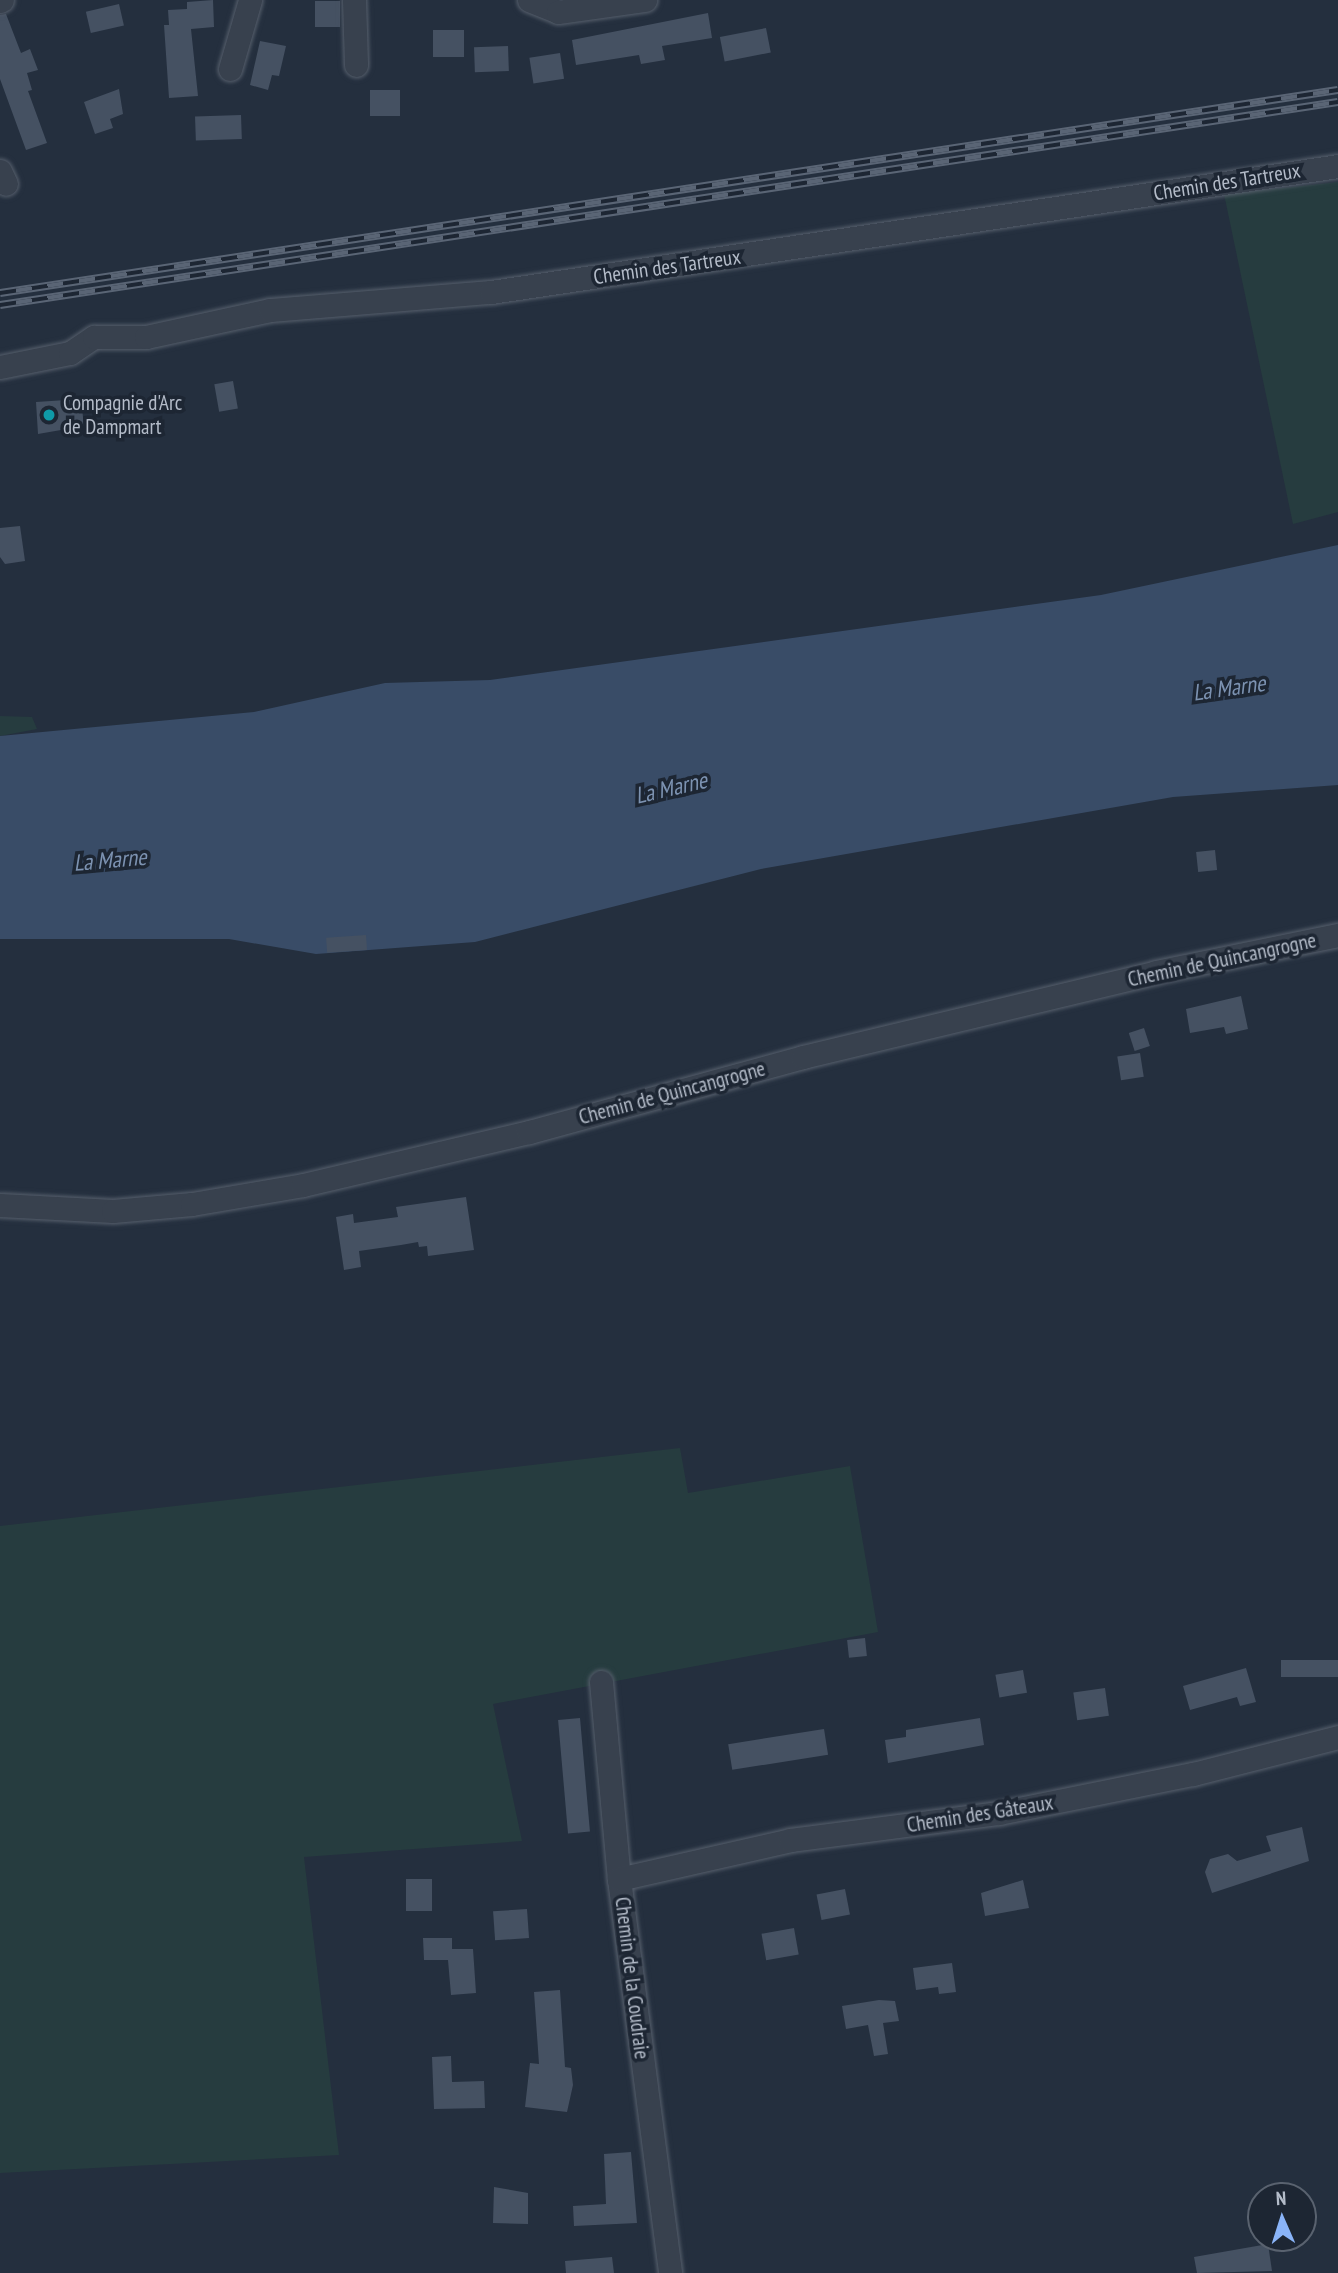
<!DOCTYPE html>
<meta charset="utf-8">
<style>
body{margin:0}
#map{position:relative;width:1338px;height:2273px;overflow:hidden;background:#242f3e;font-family:"PT Sans Narrow",sans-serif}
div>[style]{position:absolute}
.green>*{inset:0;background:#263c3f}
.water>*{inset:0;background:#394c67}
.building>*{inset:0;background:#455162;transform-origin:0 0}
.roads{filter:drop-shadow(0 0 2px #565f6c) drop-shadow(0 0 2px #565f6c)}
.minor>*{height:23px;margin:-11.5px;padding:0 11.5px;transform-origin:11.5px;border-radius:11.5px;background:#38414e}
.rail>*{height:8px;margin-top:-4px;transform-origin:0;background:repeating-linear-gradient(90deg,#1d2633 0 16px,#5a6575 0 32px);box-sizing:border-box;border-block:2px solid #5a6575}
.dots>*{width:19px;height:19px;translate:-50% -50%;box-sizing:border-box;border:4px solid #1d2633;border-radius:50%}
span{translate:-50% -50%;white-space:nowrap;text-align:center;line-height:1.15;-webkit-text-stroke:7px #1d2633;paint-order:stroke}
.street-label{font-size:21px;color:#b4bcc9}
.poi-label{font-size:21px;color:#b4bcc9}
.left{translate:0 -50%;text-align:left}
.water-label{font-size:23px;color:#7c92b1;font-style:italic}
.north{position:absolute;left:1247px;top:2182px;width:70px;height:70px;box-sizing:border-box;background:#1d2633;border:2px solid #59626f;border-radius:50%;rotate:357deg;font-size:19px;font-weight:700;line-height:28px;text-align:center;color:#b4bcc9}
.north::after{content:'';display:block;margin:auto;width:24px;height:32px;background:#8ab4f8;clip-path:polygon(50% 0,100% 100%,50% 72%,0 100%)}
</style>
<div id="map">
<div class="green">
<i style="clip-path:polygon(1338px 182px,1338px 512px,1293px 524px,1224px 194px)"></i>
<i style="clip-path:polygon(0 716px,32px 717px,37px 729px,0 736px)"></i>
<i style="clip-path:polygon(680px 1448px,688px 1493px,850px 1466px,878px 1632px,493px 1704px,522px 1841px,304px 1857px,339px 2155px,0 2173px,0 1526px)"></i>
</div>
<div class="water">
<i style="clip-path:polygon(1338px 545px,1338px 785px,1173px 797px,761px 869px,475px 942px,316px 954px,229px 939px,0 939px,0 736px,254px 712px,385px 683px,490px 680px,1101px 595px)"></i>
</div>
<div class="building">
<i style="clip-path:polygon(213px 0,214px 27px,191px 29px,198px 96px,169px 98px,164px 25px,169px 25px,168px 10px,187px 9px,187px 2px)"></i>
<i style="left:315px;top:1px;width:25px;height:26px"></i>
<i style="left:119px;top:4px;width:22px;height:34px;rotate:77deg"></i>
<i style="clip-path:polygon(708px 13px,712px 38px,662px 46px,665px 60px,641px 64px,639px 55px,576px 65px,572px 40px)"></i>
<i style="clip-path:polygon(6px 14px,21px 53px,30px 49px,38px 70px,27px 73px,32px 90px,28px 91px,47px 143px,26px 150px,0 79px,0 15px)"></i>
<i style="left:766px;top:28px;width:25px;height:47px;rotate:79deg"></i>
<i style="left:433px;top:30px;width:31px;height:27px"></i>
<i style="clip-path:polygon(260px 41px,286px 46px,279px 76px,272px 75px,268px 90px,250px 85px)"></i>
<i style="left:508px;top:46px;width:25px;height:34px;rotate:88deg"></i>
<i style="left:560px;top:53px;width:26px;height:31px;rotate:81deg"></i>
<i style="clip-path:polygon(119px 89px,123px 114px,110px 119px,113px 128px,95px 134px,84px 102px)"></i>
<i style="left:370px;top:90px;width:30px;height:26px"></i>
<i style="left:241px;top:115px;width:24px;height:46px;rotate:88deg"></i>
<i style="left:233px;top:381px;width:28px;height:19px;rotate:80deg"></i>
<i style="clip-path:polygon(81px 399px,84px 426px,38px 434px,36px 402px)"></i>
<i style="clip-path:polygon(20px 526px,25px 561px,5px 564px,0 557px,0 528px)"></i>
<i style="left:1215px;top:850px;width:20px;height:19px;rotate:84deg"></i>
<i style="left:366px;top:935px;width:15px;height:40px;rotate:86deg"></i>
<i style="clip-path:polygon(1241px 996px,1248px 1029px,1226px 1034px,1224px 1027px,1190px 1033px,1186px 1009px)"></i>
<i style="left:1144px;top:1028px;width:19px;height:16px;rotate:72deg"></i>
<i style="left:1140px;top:1053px;width:24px;height:23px;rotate:81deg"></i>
<i style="clip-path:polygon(466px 1197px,474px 1250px,428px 1256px,427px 1246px,419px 1247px,418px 1242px,401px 1245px,359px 1251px,361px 1267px,344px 1270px,336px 1217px,353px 1214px,354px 1223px,398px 1217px,396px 1207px)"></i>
<i style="left:865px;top:1638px;width:18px;height:18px;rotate:84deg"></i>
<i style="left:1338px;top:1660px;width:17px;height:57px;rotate:90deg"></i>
<i style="clip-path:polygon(1246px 1668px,1256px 1702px,1240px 1706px,1237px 1697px,1190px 1710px,1183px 1686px)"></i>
<i style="left:1023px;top:1670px;width:23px;height:28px;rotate:80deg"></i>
<i style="left:1105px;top:1688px;width:28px;height:32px;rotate:82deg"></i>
<i style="left:580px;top:1718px;width:114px;height:22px;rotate:85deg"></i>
<i style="clip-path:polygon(980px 1718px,984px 1745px,888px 1763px,885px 1740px,906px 1737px,906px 1730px)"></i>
<i style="left:824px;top:1729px;width:26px;height:97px;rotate:81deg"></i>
<i style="clip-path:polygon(1302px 1827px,1309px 1861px,1212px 1893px,1205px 1872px,1210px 1859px,1228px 1854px,1237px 1861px,1271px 1851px,1266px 1836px)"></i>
<i style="left:406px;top:1879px;width:26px;height:32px"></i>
<i style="clip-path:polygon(1023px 1880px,1029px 1908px,985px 1916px,981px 1893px)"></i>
<i style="left:845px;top:1889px;width:26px;height:29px;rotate:79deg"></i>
<i style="left:527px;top:1909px;width:29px;height:34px;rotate:86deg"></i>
<i style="left:794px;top:1928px;width:27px;height:33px;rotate:80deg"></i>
<i style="clip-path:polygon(423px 1938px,452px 1938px,452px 1949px,473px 1949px,476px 1993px,451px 1995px,448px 1960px,424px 1960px)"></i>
<i style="clip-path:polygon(952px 1963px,956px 1992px,939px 1994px,938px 1987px,916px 1990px,913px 1968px)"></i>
<i style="clip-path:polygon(560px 1990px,565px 2067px,571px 2068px,573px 2085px,567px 2112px,525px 2107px,530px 2063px,539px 2064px,534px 1992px)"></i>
<i style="clip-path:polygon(879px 2000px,895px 2001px,899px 2021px,883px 2023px,888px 2054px,874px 2056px,868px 2025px,846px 2029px,842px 2006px)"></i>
<i style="clip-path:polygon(451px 2056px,452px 2082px,484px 2081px,485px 2108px,434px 2109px,432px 2057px)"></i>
<i style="clip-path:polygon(631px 2152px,637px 2223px,574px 2226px,573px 2206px,606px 2204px,604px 2154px)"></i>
<i style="clip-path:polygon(494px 2187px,528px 2193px,528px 2224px,493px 2223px)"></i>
<i style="clip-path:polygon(1268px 2244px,1272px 2271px,1197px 2273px,1194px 2257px)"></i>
<i style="clip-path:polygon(612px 2257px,614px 2273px,566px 2273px,565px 2261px)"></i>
</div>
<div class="roads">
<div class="minor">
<i style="left:354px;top:0;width:65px;rotate:88.2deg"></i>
<i style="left:529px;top:0;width:31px;rotate:22deg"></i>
<i style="left:558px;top:12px;width:88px;rotate:-7.9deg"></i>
<i style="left:0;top:1px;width:2px;rotate:-27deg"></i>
<i style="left:230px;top:69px;width:72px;rotate:-73.8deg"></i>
<i style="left:0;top:171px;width:14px;rotate:65deg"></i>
<i style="left:0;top:367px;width:71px;rotate:-11.3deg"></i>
<i style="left:70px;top:353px;width:29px;rotate:-34deg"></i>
<i style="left:94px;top:337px;width:52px"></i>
<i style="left:146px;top:337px;width:127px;rotate:-12.3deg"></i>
<i style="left:270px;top:310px;width:222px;rotate:-4.7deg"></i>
<i style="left:491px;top:292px;width:856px;rotate:-8.46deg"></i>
<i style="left:0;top:1205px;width:113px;rotate:3deg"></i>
<i style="left:113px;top:1211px;width:79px;rotate:-5.1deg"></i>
<i style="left:192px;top:1204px;width:113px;rotate:-9.7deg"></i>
<i style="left:303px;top:1185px;width:232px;rotate:-13.2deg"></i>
<i style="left:529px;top:1132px;width:284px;rotate:-15.3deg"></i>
<i style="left:803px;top:1057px;width:363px;rotate:-13.5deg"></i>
<i style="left:1156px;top:972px;width:186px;rotate:-11.5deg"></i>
<i style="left:601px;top:1682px;width:198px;rotate:84.8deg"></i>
<i style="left:619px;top:1879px;width:397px;rotate:82.6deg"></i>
<i style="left:619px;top:1879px;width:175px;rotate:-12.8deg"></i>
<i style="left:790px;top:1840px;width:211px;rotate:-7.4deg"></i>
<i style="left:999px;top:1813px;width:198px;rotate:-11.4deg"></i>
<i style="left:1193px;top:1774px;width:150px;rotate:-14.3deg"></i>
</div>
</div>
<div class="rail">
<i style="left:0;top:293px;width:1353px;rotate:-8.63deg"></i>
<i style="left:0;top:305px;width:1353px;rotate:-8.63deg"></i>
</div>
<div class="dots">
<i style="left:49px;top:415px;background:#0f9aa8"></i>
</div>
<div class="street-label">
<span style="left:1227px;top:182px;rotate:-9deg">Chemin des Tartreux</span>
<span style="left:667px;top:267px;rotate:-8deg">Chemin des Tartreux</span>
<span style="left:1222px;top:960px;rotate:-12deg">Chemin de Quincangrogne</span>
<span style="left:672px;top:1093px;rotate:-15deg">Chemin de Quincangrogne</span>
<span style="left:980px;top:1814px;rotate:-9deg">Chemin des Gâteaux</span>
<span style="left:632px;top:1978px;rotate:83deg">Chemin de la Coudraie</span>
</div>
<div class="poi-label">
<span class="left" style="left:63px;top:415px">Compagnie d'Arc<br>de Dampmart</span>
</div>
<div class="water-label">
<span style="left:1229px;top:688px;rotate:-8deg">La Marne</span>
<span style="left:671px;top:788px;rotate:-13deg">La Marne</span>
<span style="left:110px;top:860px;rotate:-5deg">La Marne</span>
</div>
<div class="north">N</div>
</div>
